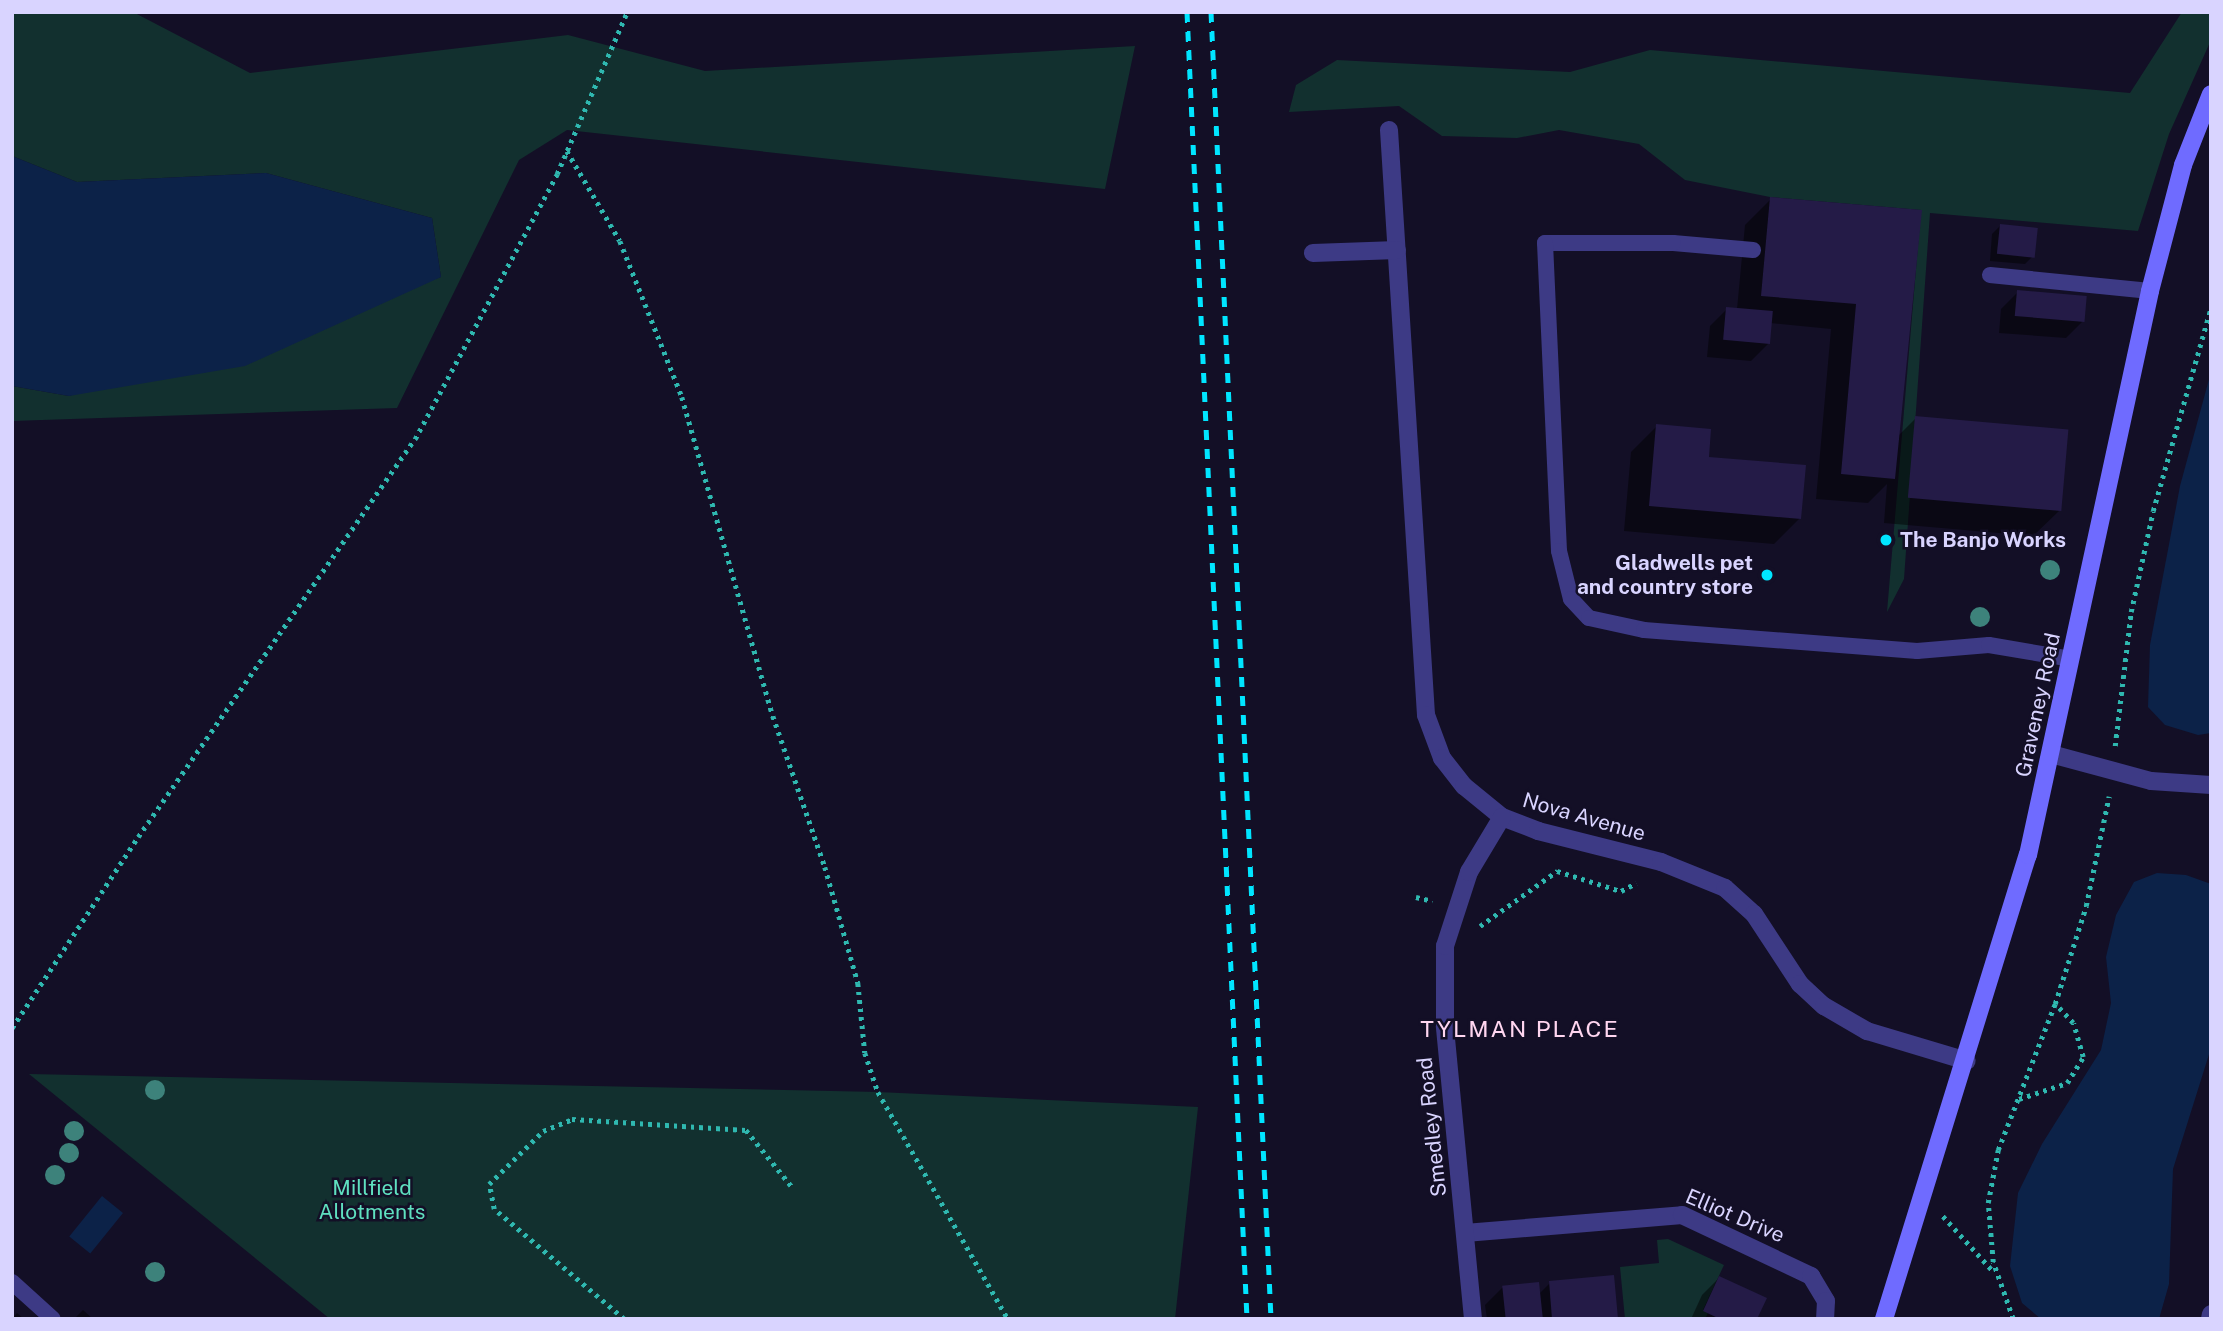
<!DOCTYPE html>
<style>
body{margin:0}
#map{position:relative;width:2223px;height:1331px;overflow:hidden;background:#130f26;font-family:"Public Sans",sans-serif}
div>[style]{position:absolute}
.green>*{inset:0;background:#12302f}
.water>*{inset:0;background:#0c2248;transform-origin:0 0}
.shadow>*{inset:0;background:#0007}
.building>*{inset:0;background:#241b47;transform-origin:0 0}
.path>*{height:4.5px;margin-top:-2.25px;transform-origin:0;background:repeating-linear-gradient(90deg,#2fb8b0 0 3.5px,transparent 0 8.5px)}
.lane>*{height:16px;margin:-8px;padding:0 8px;transform-origin:8px;border-radius:8px;background:#3d3a85}
.street>*{height:18px;margin:-9px;padding:0 9px;transform-origin:9px;border-radius:9px;background:#3d3a85}
.secondary>*{height:18px;margin:-9px;padding:0 9px;transform-origin:9px;border-radius:9px;background:#6f6bff}
.rail>*{height:5px;margin-top:-2.5px;transform-origin:0;background:repeating-linear-gradient(90deg,#00e5ff 0 10px,transparent 0 19px)}
.trees>*{width:20px;height:20px;margin:-10px;border-radius:50%;background:#3d827b}
.dots>*{width:19px;height:19px;translate:-50% -50%;box-sizing:border-box;border:4px solid #130f26;border-radius:50%}
span{translate:-50% -50%;white-space:nowrap;text-align:center;line-height:1.15;-webkit-text-stroke:5px #130f26;paint-order:stroke}
.poi-label{font-size:21px;color:#d9d4ff;font-weight:700}
.left{translate:0 -50%;text-align:left}
.right{translate:-100% -50%;text-align:right}
.street-label{font-size:21px;color:#d9d4ff}
.park-label{font-size:21px;color:#5fe0c0}
.neighbourhood-label{font-size:23px;color:#ffd6f0;letter-spacing:2px}
.frame{position:absolute;inset:0;border:14px solid #d9d4ff;pointer-events:none}
</style>
<div id="map">
<div class="green">
<i style="clip-path:polygon(12px 12px,133px 12px,250px 73px,568px 35px,705px 71px,1135px 46px,1105px 189px,567px 130px,519px 160px,397px 408px,12px 421px,12px 386px,69px 396px,441px 277px,432px 218px,266px 173px,77px 182px,12px 156px)"></i>
<i style="clip-path:polygon(2182px 12px,2211px 12px,2211px 40px,2169px 134px,2138px 231px,1930px 213px,1904px 579px,1887px 612px,1921px 210px,1770px 197px,1685px 180px,1639px 144px,1559px 130px,1517px 138px,1442px 136px,1399px 106px,1289px 112px,1296px 85px,1337px 60px,1570px 72px,1650px 50px,2130px 93px)"></i>
<i style="clip-path:polygon(29px 1074px,878px 1092px,1198px 1107px,1175px 1319px,330px 1319px)"></i>
<i style="clip-path:polygon(1668px 1239px,1724px 1265px,1703px 1310px,1708px 1313px,1705px 1319px,1625px 1319px,1620px 1267px,1659px 1263px,1657px 1240px)"></i>
</div>
<div class="water">
<i style="clip-path:polygon(12px 156px,77px 182px,266px 173px,432px 218px,441px 277px,245px 366px,69px 396px,12px 386px)"></i>
<i style="clip-path:polygon(2211px 372px,2211px 733px,2198px 735px,2165px 725px,2148px 707px,2150px 645px,2180px 486px)"></i>
<i style="clip-path:polygon(2157px 873px,2186px 875px,2211px 884px,2211px 1048px,2173px 1169px,2169px 1284px,2159px 1319px,2041px 1319px,2022px 1303px,2010px 1266px,2018px 1193px,2042px 1144px,2101px 1050px,2111px 1003px,2106px 957px,2116px 915px,2134px 882px)"></i>
<i style="left:102px;top:1196px;width:27px;height:52px;rotate:39deg"></i>
</div>
<div class="shadow">
<i style="clip-path:polygon(1771px 199px,1920px 212px,1898px 436px,1916px 418px,2059px 511px,2033px 536px,1884px 523px,1887px 484px,1868px 503px,1816px 499px,1831px 329px,1770px 323px,1768px 344px,1751px 361px,1707px 357px,1710px 326px,1727px 309px,1737px 309px,1745px 225px)"></i>
<i style="clip-path:polygon(2000px 226px,2033px 256px,2025px 264px,1990px 261px,1992px 234px)"></i>
<i style="clip-path:polygon(2018px 292px,2083px 321px,2066px 338px,1999px 333px,2001px 309px)"></i>
<i style="clip-path:polygon(1657px 426px,1707px 459px,1800px 518px,1774px 544px,1624px 531px,1631px 452px)"></i>
<i style="clip-path:polygon(1719px 1278px,1756px 1319px,1691px 1319px,1702px 1295px)"></i>
<i style="clip-path:polygon(1550px 1283px,1616px 1319px,1487px 1319px,1485px 1305px,1502px 1288px,1539px 1294px)"></i>
<i style="clip-path:polygon(83px 1310px,93px 1319px,74px 1319px)"></i>
<i style="clip-path:polygon(17px 1313px,24px 1319px,12px 1319px)"></i>
</div>
<div class="building">
<i style="clip-path:polygon(1770px 197px,1922px 210px,1895px 479px,1841px 474px,1856px 304px,1761px 296px)"></i>
<i style="left:2000px;top:224px;width:38px;height:30px;rotate:6deg"></i>
<i style="left:2017px;top:290px;width:70px;height:26px;rotate:5deg"></i>
<i style="left:1726px;top:307px;width:47px;height:33px;rotate:5deg"></i>
<i style="left:1915px;top:416px;width:154px;height:82px;rotate:5deg"></i>
<i style="clip-path:polygon(1656px 424px,1711px 429px,1709px 457px,1806px 465px,1801px 519px,1649px 506px)"></i>
<i style="clip-path:polygon(1614px 1275px,1618px 1319px,1552px 1319px,1549px 1281px)"></i>
<i style="clip-path:polygon(1719px 1276px,1767px 1298px,1757px 1319px,1720px 1319px,1703px 1311px)"></i>
<i style="left:1539px;top:1282px;width:37px;height:37px;rotate:84deg"></i>
</div>
<div class="path">
<i style="left:567px;top:151px;width:104px;rotate:59.5deg"></i>
<i style="left:620px;top:241px;width:168px;rotate:68.3deg"></i>
<i style="left:682px;top:397px;width:332px;rotate:74.1deg"></i>
<i style="left:773px;top:716px;width:160px;rotate:71deg"></i>
<i style="left:825px;top:867px;width:121px;rotate:74.1deg"></i>
<i style="left:858px;top:983px;width:70px;rotate:84.3deg"></i>
<i style="left:865px;top:1053px;width:41px;rotate:71.6deg"></i>
<i style="left:878px;top:1092px;width:262px;rotate:60.2deg"></i>
<i style="left:2115px;top:746px;width:135px;rotate:-83.2deg"></i>
<i style="left:2131px;top:612px;width:103px;rotate:-77.7deg"></i>
<i style="left:2153px;top:511px;width:212px;rotate:-74.1deg"></i>
<i style="left:1416px;top:897px;width:17px;rotate:13deg"></i>
<i style="left:1480px;top:926px;width:95px;rotate:-35.5deg"></i>
<i style="left:1557px;top:871px;width:67px;rotate:17.4deg"></i>
<i style="left:1621px;top:891px;width:17px;rotate:-28deg"></i>
<i style="left:12px;top:1028px;width:229px;rotate:-56.6deg"></i>
<i style="left:138px;top:837px;width:485px;rotate:-55.2deg"></i>
<i style="left:415px;top:439px;width:301px;rotate:-61.8deg"></i>
<i style="left:557px;top:174px;width:176px;rotate:-66.6deg"></i>
<i style="left:2019px;top:1099px;width:51px;rotate:-18.4deg"></i>
<i style="left:2067px;top:1083px;width:31px;rotate:-58deg"></i>
<i style="left:2083px;top:1057px;width:35px;rotate:-106deg"></i>
<i style="left:2073px;top:1023px;width:26px;rotate:-133deg"></i>
<i style="left:1943px;top:1216px;width:76px;rotate:47.7deg"></i>
<i style="left:624px;top:1319px;width:170px;rotate:-139.8deg"></i>
<i style="left:494px;top:1209px;width:25px;rotate:-101deg"></i>
<i style="left:489px;top:1184px;width:76px;rotate:-44.5deg"></i>
<i style="left:543px;top:1131px;width:31px;rotate:-22deg"></i>
<i style="left:572px;top:1119px;width:174px;rotate:3.6deg"></i>
<i style="left:746px;top:1130px;width:75px;rotate:51deg"></i>
<i style="left:2013px;top:1319px;width:60px;rotate:-109.3deg"></i>
<i style="left:1993px;top:1262px;width:59px;rotate:-94.8deg"></i>
<i style="left:1988px;top:1203px;width:54px;rotate:-79.3deg"></i>
<i style="left:1998px;top:1150px;width:157px;rotate:-68.7deg"></i>
<i style="left:2055px;top:1004px;width:103px;rotate:-72.4deg"></i>
<i style="left:2086px;top:906px;width:112px;rotate:-78.2deg"></i>
</div>
<div class="lane">
<i style="left:1753px;top:250px;width:80px;rotate:-175deg"></i>
<i style="left:1673px;top:243px;width:128px;rotate:180deg"></i>
<i style="left:1545px;top:243px;width:308px;rotate:87.4deg"></i>
<i style="left:1559px;top:551px;width:49px;rotate:76deg"></i>
<i style="left:1571px;top:599px;width:26px;rotate:47deg"></i>
<i style="left:1589px;top:618px;width:56px;rotate:12.3deg"></i>
<i style="left:1644px;top:630px;width:274px;rotate:4.4deg"></i>
<i style="left:1917px;top:651px;width:72px;rotate:-4.8deg"></i>
<i style="left:1989px;top:645px;width:83px;rotate:9.7deg"></i>
<i style="left:1990px;top:275px;width:161px;rotate:5.7deg"></i>
<i style="left:12px;top:1282px;width:55px;rotate:42.1deg"></i>
</div>
<div class="street">
<i style="left:1389px;top:130px;width:586px;rotate:86.38deg"></i>
<i style="left:1426px;top:715px;width:46px;rotate:69.6deg"></i>
<i style="left:1442px;top:758px;width:36px;rotate:52deg"></i>
<i style="left:1464px;top:786px;width:49px;rotate:39.2deg"></i>
<i style="left:1502px;top:817px;width:39px;rotate:21deg"></i>
<i style="left:1538px;top:831px;width:127px;rotate:14.1deg"></i>
<i style="left:1661px;top:862px;width:69px;rotate:22.1deg"></i>
<i style="left:1725px;top:888px;width:39px;rotate:42deg"></i>
<i style="left:1754px;top:914px;width:84px;rotate:56.7deg"></i>
<i style="left:1800px;top:984px;width:33px;rotate:43deg"></i>
<i style="left:1824px;top:1006px;width:50px;rotate:30.2deg"></i>
<i style="left:1867px;top:1031px;width:104px;rotate:16.7deg"></i>
<i style="left:1313px;top:253px;width:84px;rotate:-2deg"></i>
<i style="left:2051px;top:754px;width:104px;rotate:15.1deg"></i>
<i style="left:2151px;top:781px;width:60px;rotate:3.8deg"></i>
<i style="left:1465px;top:1233px;width:218px;rotate:-4.7deg"></i>
<i style="left:1682px;top:1215px;width:143px;rotate:25.3deg"></i>
<i style="left:1811px;top:1276px;width:29px;rotate:59deg"></i>
<i style="left:1826px;top:1301px;width:18px;rotate:93deg"></i>
<i style="left:1473px;top:1319px;width:294px;rotate:-95.5deg"></i>
<i style="left:1445px;top:1026px;width:80px;rotate:-90deg"></i>
<i style="left:1445px;top:946px;width:78px;rotate:-72deg"></i>
<i style="left:1469px;top:872px;width:64px;rotate:-59deg"></i>
<i style="left:2210px;top:1319px;width:5px;rotate:-79deg"></i>
</div>
<div class="secondary">
<i style="left:1884px;top:1319px;width:486px;rotate:-72.8deg"></i>
<i style="left:2028px;top:855px;width:577px;rotate:-77.79deg"></i>
<i style="left:2150px;top:291px;width:130px;rotate:-75.3deg"></i>
<i style="left:2183px;top:165px;width:76px;rotate:-68.5deg"></i>
</div>
<div class="rail">
<i style="left:1187px;top:12px;width:1308px;rotate:87.37deg"></i>
<i style="left:1211px;top:12px;width:1308px;rotate:87.37deg"></i>
</div>
<div class="trees">
<i style="left:2050px;top:570px"></i>
<i style="left:1980px;top:617px"></i>
<i style="left:155px;top:1090px"></i>
<i style="left:74px;top:1131px"></i>
<i style="left:69px;top:1153px"></i>
<i style="left:55px;top:1175px"></i>
<i style="left:155px;top:1272px"></i>
</div>
<div class="dots">
<i style="left:1886px;top:540px;background:#00e5ff"></i>
<i style="left:1767px;top:575px;background:#00e5ff"></i>
</div>
<div class="poi-label">
<span class="left" style="left:1900px;top:540px">The Banjo Works</span>
<span class="right" style="left:1753px;top:575px">Gladwells pet<br>and country store</span>
</div>
<div class="street-label">
<span style="left:2038px;top:705px;rotate:-78deg">Graveney Road</span>
<span style="left:1584px;top:817px;rotate:16deg">Nova Avenue</span>
<span style="left:1432px;top:1127px;rotate:-96deg">Smedley Road</span>
<span style="left:1735px;top:1216px;rotate:23deg">Elliot Drive</span>
</div>
<div class="park-label">
<span style="left:372px;top:1200px">Millfield<br>Allotments</span>
</div>
<div class="neighbourhood-label">
<span style="left:1520px;top:1029px">TYLMAN PLACE</span>
</div>
<div class="frame"></div>
</div>
